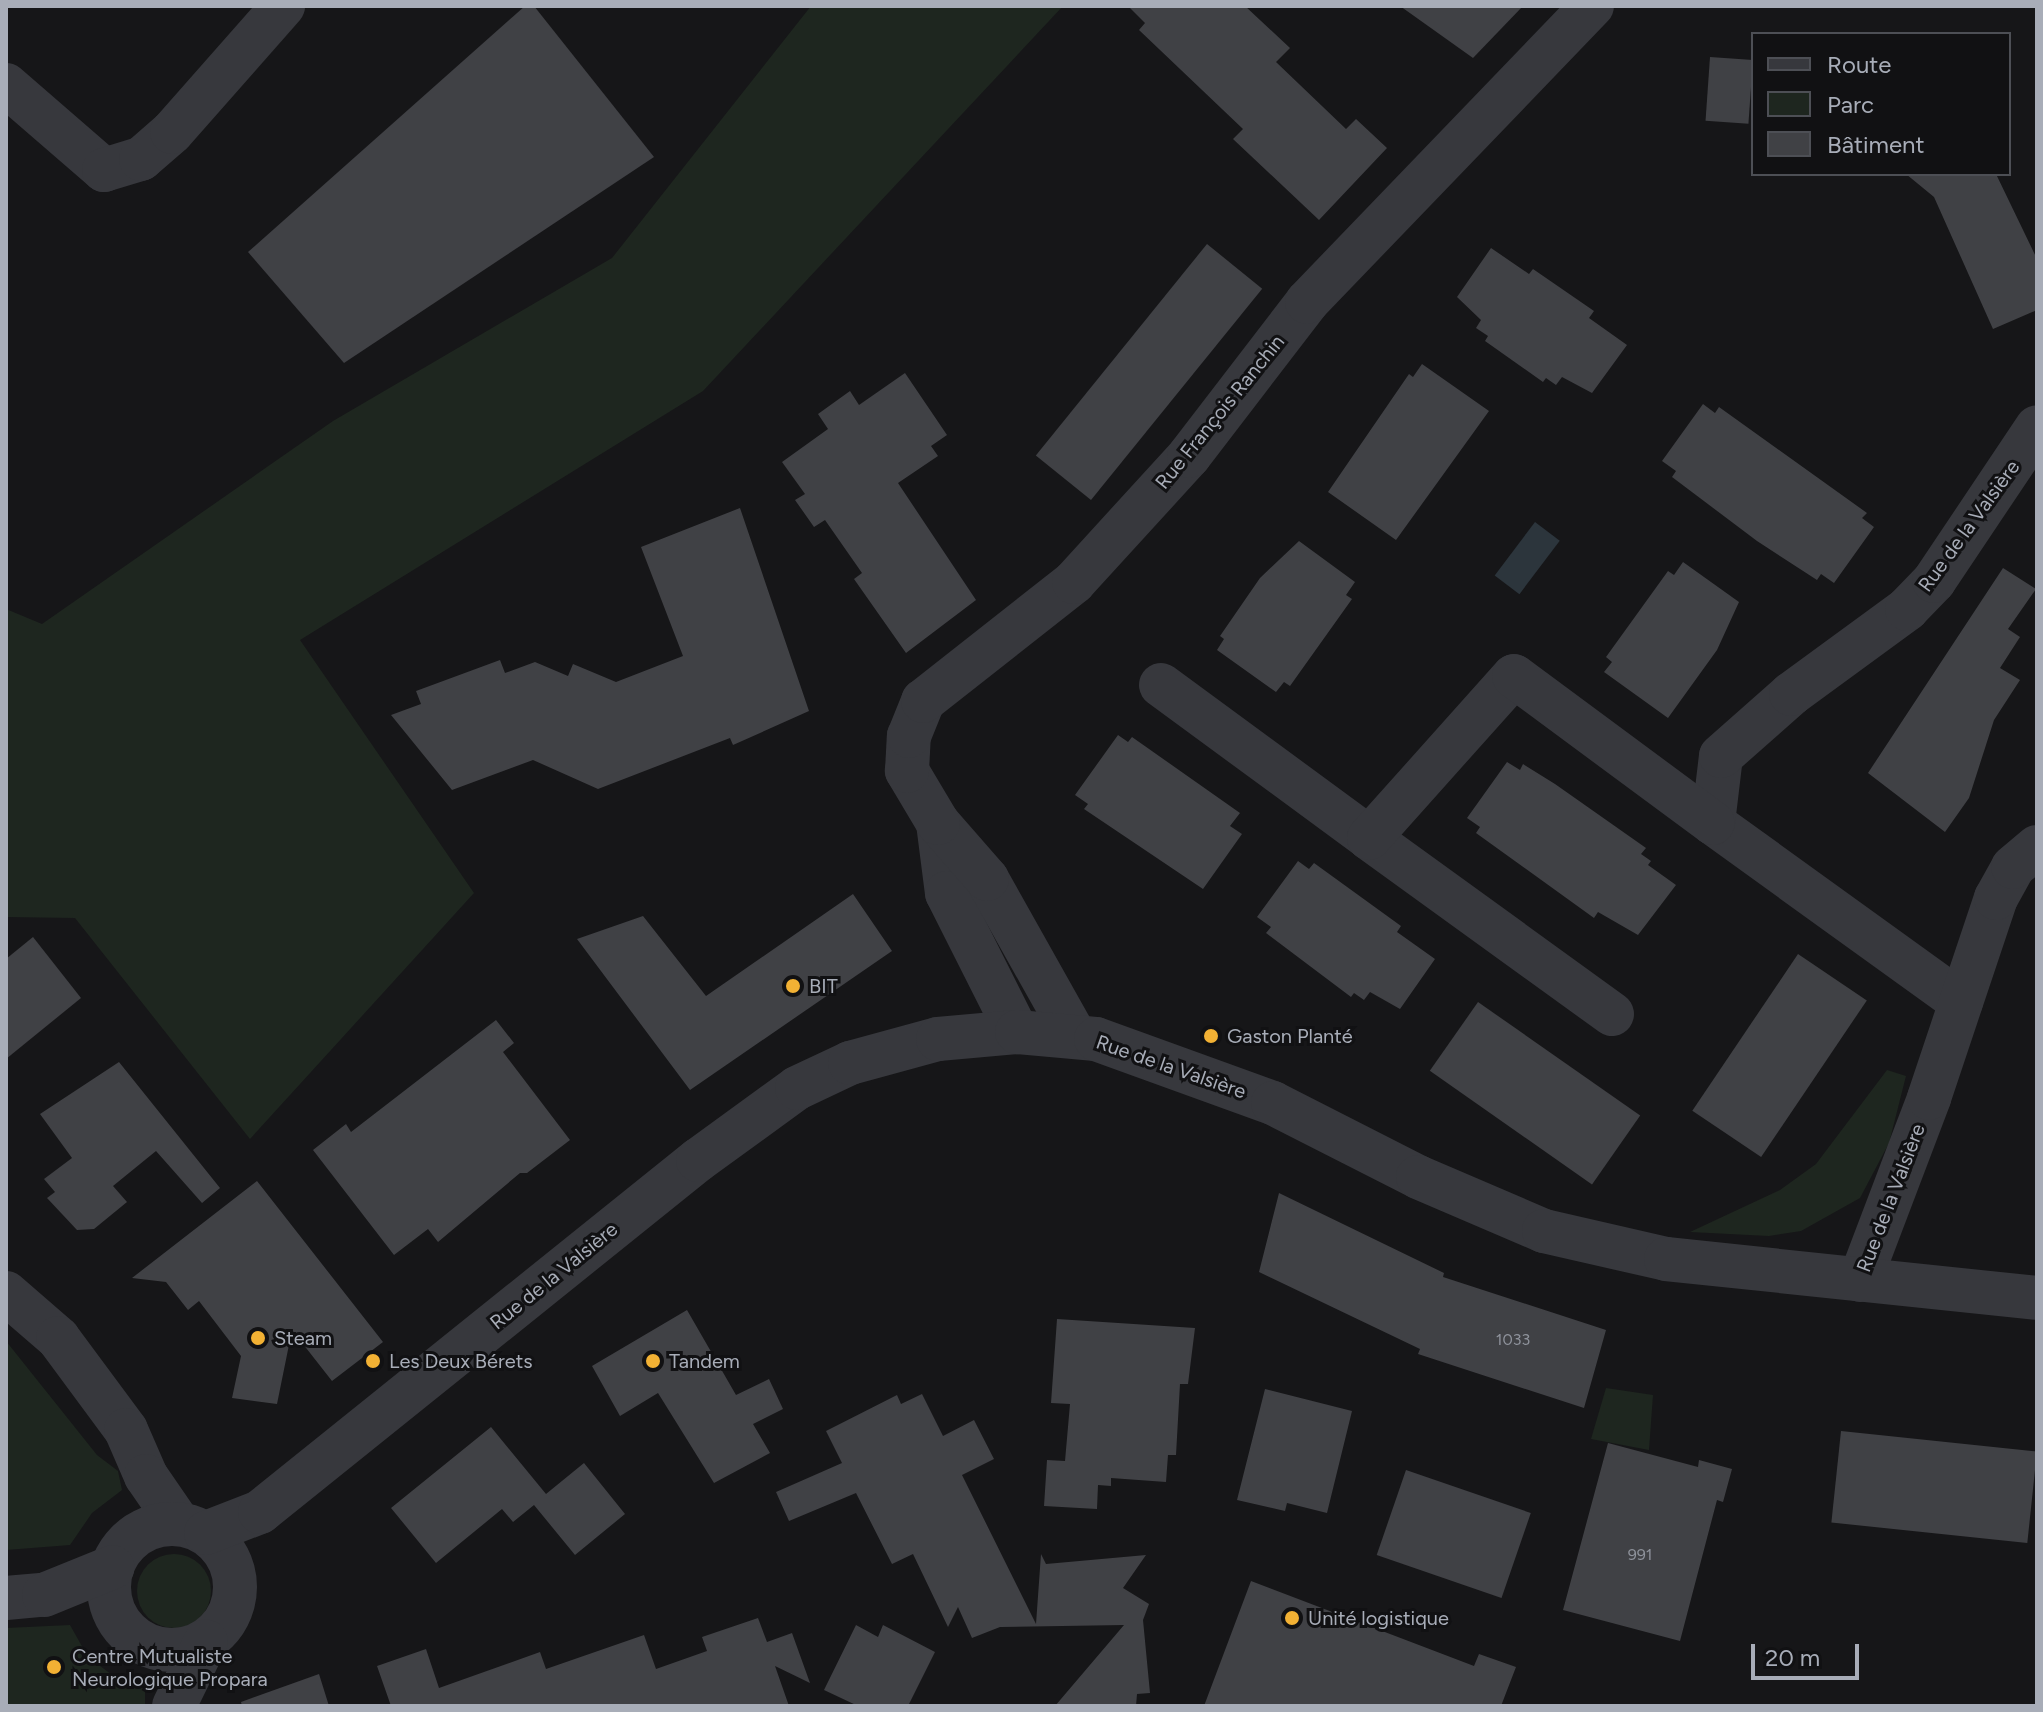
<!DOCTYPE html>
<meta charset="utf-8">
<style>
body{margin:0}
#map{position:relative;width:2043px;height:1712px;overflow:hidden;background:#161618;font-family:Figtree,sans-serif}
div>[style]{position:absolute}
.green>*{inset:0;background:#1e261f}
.round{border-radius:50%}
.water>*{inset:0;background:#2c353c;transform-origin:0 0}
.building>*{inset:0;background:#404145;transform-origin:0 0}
.minor>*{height:44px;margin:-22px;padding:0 22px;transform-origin:22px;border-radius:22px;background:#37383d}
.minor>.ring{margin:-22px;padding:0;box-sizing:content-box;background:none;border:44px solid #37383d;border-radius:50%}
.dots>*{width:22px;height:22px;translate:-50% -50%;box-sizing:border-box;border:4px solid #111113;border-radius:50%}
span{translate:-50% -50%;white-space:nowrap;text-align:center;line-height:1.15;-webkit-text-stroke:6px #111113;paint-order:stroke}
.number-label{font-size:16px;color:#8e929b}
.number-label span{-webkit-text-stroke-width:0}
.street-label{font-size:20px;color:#a8adb8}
.poi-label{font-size:20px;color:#a8adb8}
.left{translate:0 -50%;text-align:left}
.frame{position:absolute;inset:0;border:8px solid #a8adb8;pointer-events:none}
.legend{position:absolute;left:1751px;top:32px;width:260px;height:144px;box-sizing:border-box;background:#111113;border:2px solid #4d4f55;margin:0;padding:10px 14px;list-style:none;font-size:24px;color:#a8adb8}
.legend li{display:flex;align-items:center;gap:16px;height:40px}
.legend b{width:40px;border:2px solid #4d4f55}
.scale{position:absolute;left:1751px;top:1644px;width:108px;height:36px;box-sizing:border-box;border:4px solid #a8adb8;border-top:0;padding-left:10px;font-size:24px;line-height:28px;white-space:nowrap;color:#a8adb8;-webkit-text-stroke:6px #111113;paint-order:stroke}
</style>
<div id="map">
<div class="green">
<i style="clip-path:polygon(811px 6px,1063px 6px,703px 391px,300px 640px,474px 893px,250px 1139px,75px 918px,6px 917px,6px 609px,42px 624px,333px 421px,612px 258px)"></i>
<i style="clip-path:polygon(1887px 1070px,1906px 1076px,1889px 1143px,1860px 1198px,1801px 1231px,1769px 1236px,1690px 1232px,1780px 1190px,1816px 1164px)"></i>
<i style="clip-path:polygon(6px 1341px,97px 1455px,118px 1471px,122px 1490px,92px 1513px,70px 1545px,6px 1550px)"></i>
<i style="clip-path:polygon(1606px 1388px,1653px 1395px,1649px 1450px,1591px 1439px)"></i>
<i class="round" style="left:137px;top:1554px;width:74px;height:74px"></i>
<i style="clip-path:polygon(70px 1625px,88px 1657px,115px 1677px,145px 1689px,145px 1706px,6px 1706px,6px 1628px)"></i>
</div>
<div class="water">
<i style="left:1535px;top:522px;width:31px;height:67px;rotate:37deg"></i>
</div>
<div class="building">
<i style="clip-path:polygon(525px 6px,534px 6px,654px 157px,344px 363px,248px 252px)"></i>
<i style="clip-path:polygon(1128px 6px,1245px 6px,1290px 48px,1276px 62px,1346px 129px,1356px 119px,1387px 148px,1319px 220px,1233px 139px,1243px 129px,1139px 30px,1145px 23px)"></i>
<i style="clip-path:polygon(1400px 6px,1523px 6px,1473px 58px)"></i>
<i style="left:1710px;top:57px;width:43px;height:64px;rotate:4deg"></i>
<i style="clip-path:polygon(1906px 174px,1996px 174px,2037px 259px,2037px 310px,1993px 329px,1934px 197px)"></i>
<i style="left:1207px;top:244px;width:71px;height:272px;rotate:39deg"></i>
<i style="clip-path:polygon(1491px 248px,1529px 274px,1533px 269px,1594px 311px,1589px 318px,1627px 345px,1592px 393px,1562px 377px,1556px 385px,1546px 378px,1543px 382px,1485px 341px,1488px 336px,1476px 328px,1481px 320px,1457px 297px)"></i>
<i style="clip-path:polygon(1422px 364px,1489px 411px,1396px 540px,1328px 492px,1409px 374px,1413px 377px)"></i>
<i style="clip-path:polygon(905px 373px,947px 435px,931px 446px,938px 456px,898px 483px,976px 600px,906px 653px,854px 579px,862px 573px,825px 520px,814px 527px,795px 500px,805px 494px,782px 462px,828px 429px,818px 414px,850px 391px,859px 405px)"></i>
<i style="clip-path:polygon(1703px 404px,1715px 413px,1719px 407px,1867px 513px,1862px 518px,1874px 527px,1834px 583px,1821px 574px,1817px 580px,1757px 541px,1672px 477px,1676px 471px,1662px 461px)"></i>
<i style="clip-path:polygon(740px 508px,809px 711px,733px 745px,730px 738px,598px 789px,533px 760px,452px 790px,391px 715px,421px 704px,416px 691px,500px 660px,505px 673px,535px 662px,568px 676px,573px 664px,616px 682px,683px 656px,641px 547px)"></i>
<i style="clip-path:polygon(1299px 541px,1355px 582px,1346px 595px,1352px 599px,1290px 686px,1284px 682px,1276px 692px,1217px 650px,1224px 639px,1220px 636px,1260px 578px)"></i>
<i style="clip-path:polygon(1683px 562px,1739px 602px,1717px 650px,1668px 718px,1604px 672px,1612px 662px,1606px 657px,1668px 571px,1674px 575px)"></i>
<i style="clip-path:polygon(2003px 568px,2036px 589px,2008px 629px,2020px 637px,2000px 668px,2020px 680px,1994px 720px,1969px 798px,1945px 832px,1868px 773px)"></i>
<i style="clip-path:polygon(1118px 735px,1128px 742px,1132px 737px,1240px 813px,1230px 826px,1242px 834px,1203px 889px,1084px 809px,1088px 804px,1075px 795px)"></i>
<i style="clip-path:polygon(1507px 762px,1520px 770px,1523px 764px,1555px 784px,1646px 848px,1641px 854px,1651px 861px,1648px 865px,1676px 885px,1638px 935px,1598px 912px,1594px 918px,1476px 833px,1480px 827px,1467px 818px)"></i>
<i style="clip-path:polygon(1298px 861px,1309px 869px,1314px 863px,1401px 926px,1397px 932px,1435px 959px,1400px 1009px,1370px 992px,1364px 1000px,1354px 993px,1351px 997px,1266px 933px,1271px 927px,1257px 917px)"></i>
<i style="clip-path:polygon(853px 894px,892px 951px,690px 1090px,577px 939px,643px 916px,706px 996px)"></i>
<i style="clip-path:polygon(33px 937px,81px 998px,6px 1059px,6px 959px)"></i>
<i style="left:1798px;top:954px;width:83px;height:189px;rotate:34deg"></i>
<i style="left:1478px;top:1002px;width:198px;height:84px;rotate:35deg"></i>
<i style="clip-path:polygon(496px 1020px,514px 1043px,503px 1052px,570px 1140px,527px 1173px,520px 1173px,438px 1242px,428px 1229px,394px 1255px,313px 1150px,346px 1124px,351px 1132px)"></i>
<i style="clip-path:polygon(119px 1062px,220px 1188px,202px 1203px,156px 1151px,113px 1186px,127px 1202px,94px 1229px,77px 1230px,47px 1198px,55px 1192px,44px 1179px,72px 1158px,40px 1114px)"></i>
<i style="clip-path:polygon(257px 1181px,383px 1342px,332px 1381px,292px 1330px,277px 1404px,232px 1398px,241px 1356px,199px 1301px,188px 1310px,166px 1282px,132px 1278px)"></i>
<i style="clip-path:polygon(1279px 1193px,1444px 1273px,1443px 1277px,1606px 1330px,1584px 1408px,1418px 1354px,1420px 1349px,1259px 1272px)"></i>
<i style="clip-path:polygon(687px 1310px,736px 1395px,769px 1379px,783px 1409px,753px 1424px,770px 1453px,714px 1483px,658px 1393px,620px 1416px,592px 1366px)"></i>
<i style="clip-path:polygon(1057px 1319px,1195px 1328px,1188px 1384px,1180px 1384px,1176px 1455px,1168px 1455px,1166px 1482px,1111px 1478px,1111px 1486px,1098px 1485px,1097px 1509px,1044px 1506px,1047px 1460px,1065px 1461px,1070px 1404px,1051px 1403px)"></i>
<i style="clip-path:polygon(1265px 1389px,1352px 1411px,1327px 1513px,1287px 1503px,1285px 1511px,1237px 1500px)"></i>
<i style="clip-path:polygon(922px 1394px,943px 1436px,974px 1420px,994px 1459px,962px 1475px,1036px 1624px,1041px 1554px,1046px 1564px,1146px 1555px,1123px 1588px,1149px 1604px,1143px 1620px,1150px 1693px,1137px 1694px,1136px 1706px,1055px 1706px,1124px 1625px,1000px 1627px,972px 1638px,958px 1607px,948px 1627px,913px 1554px,892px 1564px,856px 1493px,789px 1521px,776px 1492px,842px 1463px,826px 1431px,897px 1395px,901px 1404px)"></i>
<i style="clip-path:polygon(491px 1427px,546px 1494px,584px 1463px,625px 1514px,575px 1555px,534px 1505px,513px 1522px,502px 1509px,436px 1563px,391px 1508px)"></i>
<i style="left:1841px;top:1431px;width:197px;height:92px;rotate:6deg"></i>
<i style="clip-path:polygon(1608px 1443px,1698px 1467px,1699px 1460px,1732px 1469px,1723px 1502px,1717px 1500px,1680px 1641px,1563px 1610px)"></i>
<i style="left:1406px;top:1470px;width:132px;height:90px;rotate:19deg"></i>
<i style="clip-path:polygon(1251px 1581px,1474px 1666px,1479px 1654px,1516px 1667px,1501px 1706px,1204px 1706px)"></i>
<i style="clip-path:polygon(758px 1618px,767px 1642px,792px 1633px,810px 1683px,775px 1666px,789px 1706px,391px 1706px,377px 1666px,426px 1649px,439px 1688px,540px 1652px,546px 1669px,644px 1635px,656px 1669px,707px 1651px,702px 1637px)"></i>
<i style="clip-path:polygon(856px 1625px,878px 1637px,883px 1625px,935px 1652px,908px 1706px,858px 1706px,824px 1690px)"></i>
<i style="clip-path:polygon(319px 1674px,329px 1706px,242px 1706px,241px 1702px)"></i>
</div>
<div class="minor">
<i style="left:6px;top:85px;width:130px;rotate:40.9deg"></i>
<i style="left:104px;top:170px;width:39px;rotate:-17deg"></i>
<i style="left:141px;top:159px;width:41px;rotate:-41.1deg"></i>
<i style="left:172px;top:132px;width:168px;rotate:-48.6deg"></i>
<i style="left:1161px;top:685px;width:258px;rotate:36.3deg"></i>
<i style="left:938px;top:823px;width:71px;rotate:82.7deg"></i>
<i style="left:947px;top:893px;width:156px;rotate:63.3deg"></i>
<i style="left:1961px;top:1002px;width:306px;rotate:-144.2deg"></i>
<i style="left:1713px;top:823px;width:67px;rotate:-83.2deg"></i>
<i style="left:1721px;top:756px;width:94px;rotate:-41.5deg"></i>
<i style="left:1791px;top:694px;width:144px;rotate:-36.2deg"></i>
<i style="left:1907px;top:609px;width:39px;rotate:-46deg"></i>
<i style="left:1934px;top:581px;width:185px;rotate:-56.2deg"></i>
<i style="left:1612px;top:1014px;width:300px;rotate:-144.1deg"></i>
<i style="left:1369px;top:838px;width:217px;rotate:-48.2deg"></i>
<i style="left:1514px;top:676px;width:247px;rotate:36.5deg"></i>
<i style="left:1075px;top:1036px;width:180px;rotate:-119.3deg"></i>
<i style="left:987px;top:879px;width:74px;rotate:-131.2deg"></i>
<i style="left:938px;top:823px;width:61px;rotate:-120.8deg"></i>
<i style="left:907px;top:771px;width:35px;rotate:-87deg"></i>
<i style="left:909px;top:736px;width:38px;rotate:-68deg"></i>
<i style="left:923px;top:701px;width:192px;rotate:-38.2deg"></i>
<i style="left:1074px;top:582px;width:171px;rotate:-47.6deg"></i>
<i style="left:1189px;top:456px;width:194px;rotate:-52.5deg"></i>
<i style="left:1307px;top:302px;width:411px;rotate:-46.1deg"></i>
<i style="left:1860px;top:1280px;width:195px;rotate:-69.2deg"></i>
<i style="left:1929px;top:1098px;width:211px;rotate:-71.5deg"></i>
<i style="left:1996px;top:898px;width:35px;rotate:-61deg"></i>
<i style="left:2013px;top:867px;width:31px;rotate:-40deg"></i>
<i style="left:6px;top:1293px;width:69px;rotate:40.9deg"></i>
<i style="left:58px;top:1338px;width:114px;rotate:53.5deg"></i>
<i style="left:126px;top:1430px;width:50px;rotate:66.5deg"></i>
<i style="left:146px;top:1476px;width:58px;rotate:55.5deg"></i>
<i class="ring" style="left:109px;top:1524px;width:82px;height:82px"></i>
<i style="left:206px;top:1533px;width:58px;rotate:-21.3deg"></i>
<i style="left:260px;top:1512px;width:562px;rotate:-38.79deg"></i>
<i style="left:698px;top:1160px;width:122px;rotate:-36deg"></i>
<i style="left:797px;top:1088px;width:59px;rotate:-25.3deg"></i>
<i style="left:850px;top:1063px;width:91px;rotate:-15.3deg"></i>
<i style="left:938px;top:1039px;width:79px;rotate:-5.1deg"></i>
<i style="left:1017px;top:1032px;width:79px;rotate:5.1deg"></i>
<i style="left:1096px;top:1039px;width:188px;rotate:19.9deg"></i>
<i style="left:1273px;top:1103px;width:163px;rotate:27deg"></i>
<i style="left:1418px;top:1177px;width:137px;rotate:23.2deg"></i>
<i style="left:1544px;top:1231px;width:125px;rotate:12.9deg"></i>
<i style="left:1666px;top:1259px;width:373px;rotate:6deg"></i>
<i style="left:6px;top:1598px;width:38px;rotate:-5deg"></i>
<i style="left:44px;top:1595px;width:74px;rotate:-22.1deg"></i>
<i style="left:174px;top:1706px;width:72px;rotate:-63.8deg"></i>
</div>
<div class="dots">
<i style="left:793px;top:986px;background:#f2b134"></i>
<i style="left:1211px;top:1036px;background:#f2b134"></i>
<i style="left:258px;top:1338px;background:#f2b134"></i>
<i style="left:373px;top:1361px;background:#f2b134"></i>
<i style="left:653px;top:1361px;background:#f2b134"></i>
<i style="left:1292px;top:1618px;background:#f2b134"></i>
<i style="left:54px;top:1667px;background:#f2b134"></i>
</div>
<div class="number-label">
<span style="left:1513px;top:1340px">1033</span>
<span style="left:1640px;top:1555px">991</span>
</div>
<div class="street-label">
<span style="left:1220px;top:412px;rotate:-51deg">Rue François Ranchin</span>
<span style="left:1969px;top:526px;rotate:-54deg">Rue de la Valsière</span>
<span style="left:1171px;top:1067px;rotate:19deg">Rue de la Valsière</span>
<span style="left:1891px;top:1198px;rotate:-69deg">Rue de la Valsière</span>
<span style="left:554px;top:1276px;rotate:-39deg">Rue de la Valsière</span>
</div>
<div class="poi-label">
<span class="left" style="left:809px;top:986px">BIT</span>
<span class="left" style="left:1227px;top:1036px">Gaston Planté</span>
<span class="left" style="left:274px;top:1338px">Steam</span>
<span class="left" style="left:389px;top:1361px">Les Deux Bérets</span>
<span class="left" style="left:669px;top:1361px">Tandem</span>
<span class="left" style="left:1308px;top:1618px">Unité logistique</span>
<span class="left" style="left:72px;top:1668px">Centre Mutualiste<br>Neurologique Propara</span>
</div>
<div class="frame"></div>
<ul class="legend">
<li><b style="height:10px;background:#37383d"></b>Route</li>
<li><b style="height:22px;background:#1e261f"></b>Parc</li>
<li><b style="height:22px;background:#404145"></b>Bâtiment</li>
</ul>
<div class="scale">20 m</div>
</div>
